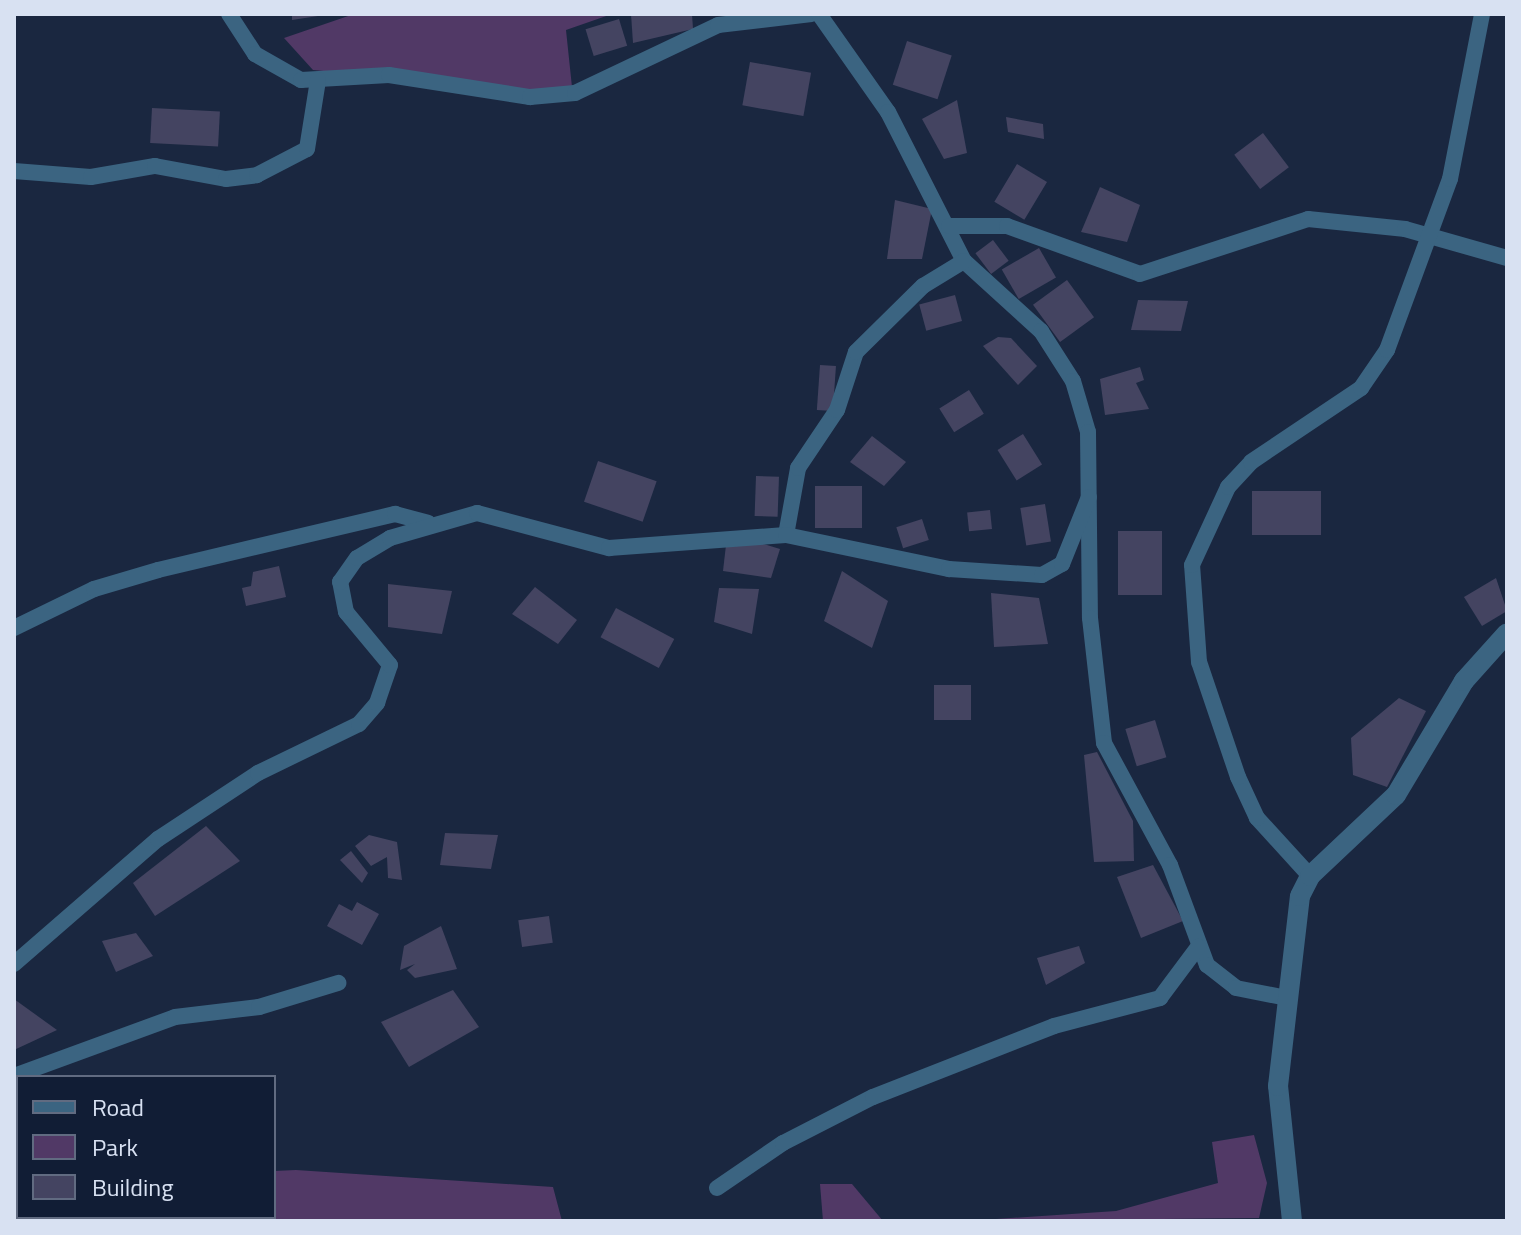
<!DOCTYPE html>
<style>
body{margin:0}
#map{position:relative;width:1521px;height:1235px;overflow:hidden;background:#1a2740;font-family:"Titillium Web",sans-serif}
div>[style]{position:absolute}
.green>*{inset:0;background:#513966}
.building>*{inset:0;background:#444461;transform-origin:0 0}
.minor>*{height:16px;margin:-8px;padding:0 8px;transform-origin:8px;border-radius:8px;background:#3b6481}
.tertiary>*{height:20px;margin:-10px;padding:0 10px;transform-origin:10px;border-radius:10px;background:#3b6481}
span{translate:-50% -50%;white-space:nowrap;text-align:center;line-height:1.15;-webkit-text-stroke:8px #111d35;paint-order:stroke}
.frame{position:absolute;inset:0;border:16px solid #d8e1f2;pointer-events:none}
.legend{position:absolute;left:16px;top:1075px;width:260px;height:144px;box-sizing:border-box;background:#111d35;border:2px solid #616b81;margin:0;padding:10px 14px;list-style:none;font-size:24px;color:#d8e1f2}
.legend li{display:flex;align-items:center;gap:16px;height:40px}
.legend b{width:40px;border:2px solid #616b81}
</style>
<div id="map">
<div class="green">
<i style="clip-path:polygon(354px 14px,612px 14px,566px 30px,572px 87px,554px 93px,313px 70px,284px 38px)"></i>
<i style="clip-path:polygon(1254px 1135px,1267px 1183px,1259px 1218px,966px 1221px,1116px 1211px,1218px 1183px,1212px 1142px)"></i>
<i style="clip-path:polygon(296px 1170px,553px 1187px,562px 1221px,195px 1221px,274px 1217px,274px 1171px)"></i>
<i style="clip-path:polygon(820px 1184px,852px 1184px,883px 1221px,823px 1221px)"></i>
</div>
<div class="building">
<i style="clip-path:polygon(292px 14px,318px 14px,318px 16px,292px 20px)"></i>
<i style="clip-path:polygon(631px 14px,692px 14px,693px 29px,633px 43px)"></i>
<i style="left:619px;top:19px;width:28px;height:35px;rotate:73deg"></i>
<i style="left:907px;top:41px;width:47px;height:46px;rotate:18deg"></i>
<i style="left:750px;top:62px;width:62px;height:44px;rotate:10deg"></i>
<i style="clip-path:polygon(957px 100px,967px 153px,944px 159px,922px 119px)"></i>
<i style="left:152px;top:108px;width:68px;height:35px;rotate:3deg"></i>
<i style="clip-path:polygon(1006px 117px,1043px 124px,1044px 139px,1008px 132px)"></i>
<i style="left:1263px;top:133px;width:43px;height:36px;rotate:53deg"></i>
<i style="left:1017px;top:164px;width:35px;height:44px;rotate:31deg"></i>
<i style="clip-path:polygon(1100px 187px,1140px 205px,1127px 242px,1081px 232px)"></i>
<i style="clip-path:polygon(895px 200px,932px 209px,922px 259px,887px 259px)"></i>
<i style="left:993px;top:240px;width:26px;height:22px;rotate:53deg"></i>
<i style="left:1039px;top:248px;width:34px;height:43px;rotate:60deg"></i>
<i style="left:1067px;top:280px;width:46px;height:42px;rotate:54deg"></i>
<i style="left:955px;top:295px;width:27px;height:37px;rotate:75deg"></i>
<i style="clip-path:polygon(1138px 300px,1188px 301px,1181px 331px,1131px 330px)"></i>
<i style="clip-path:polygon(998px 337px,1011px 338px,1037px 366px,1018px 385px,983px 346px)"></i>
<i style="left:820px;top:365px;width:16px;height:45px;rotate:4deg"></i>
<i style="clip-path:polygon(1140px 367px,1144px 380px,1136px 383px,1149px 409px,1105px 415px,1100px 379px)"></i>
<i style="left:969px;top:390px;width:28px;height:35px;rotate:58deg"></i>
<i style="left:1023px;top:434px;width:36px;height:30px;rotate:58deg"></i>
<i style="clip-path:polygon(872px 436px,906px 462px,884px 486px,850px 462px)"></i>
<i style="left:598px;top:461px;width:62px;height:43px;rotate:19deg"></i>
<i style="left:756px;top:476px;width:23px;height:40px;rotate:2deg"></i>
<i style="left:815px;top:486px;width:47px;height:42px"></i>
<i style="left:1252px;top:491px;width:69px;height:44px"></i>
<i style="left:1045px;top:504px;width:38px;height:25px;rotate:81deg"></i>
<i style="left:990px;top:510px;width:19px;height:23px;rotate:84deg"></i>
<i style="left:922px;top:519px;width:22px;height:27px;rotate:72deg"></i>
<i style="left:1162px;top:531px;width:64px;height:44px;rotate:90deg"></i>
<i style="clip-path:polygon(748px 539px,780px 549px,771px 578px,723px 571px,726px 545px)"></i>
<i style="clip-path:polygon(279px 566px,286px 597px,246px 606px,242px 588px,251px 586px,253px 572px)"></i>
<i style="clip-path:polygon(842px 571px,888px 601px,872px 648px,824px 621px)"></i>
<i style="clip-path:polygon(1496px 578px,1507px 611px,1482px 626px,1464px 597px)"></i>
<i style="clip-path:polygon(388px 584px,452px 591px,442px 634px,388px 627px)"></i>
<i style="clip-path:polygon(535px 587px,577px 620px,558px 644px,512px 614px)"></i>
<i style="clip-path:polygon(719px 588px,759px 589px,752px 634px,714px 622px)"></i>
<i style="clip-path:polygon(991px 593px,1039px 598px,1048px 644px,994px 647px)"></i>
<i style="left:616px;top:608px;width:66px;height:33px;rotate:28deg"></i>
<i style="left:971px;top:685px;width:35px;height:37px;rotate:90deg"></i>
<i style="clip-path:polygon(1399px 698px,1426px 711px,1387px 787px,1353px 775px,1351px 738px)"></i>
<i style="left:1155px;top:720px;width:39px;height:31px;rotate:73deg"></i>
<i style="clip-path:polygon(1097px 752px,1133px 821px,1134px 861px,1094px 862px,1084px 755px)"></i>
<i style="clip-path:polygon(206px 826px,240px 861px,155px 916px,133px 883px)"></i>
<i style="clip-path:polygon(445px 833px,498px 835px,491px 869px,440px 865px)"></i>
<i style="clip-path:polygon(369px 835px,397px 842px,402px 880px,388px 878px,387px 857px,371px 866px,355px 846px)"></i>
<i style="clip-path:polygon(351px 851px,368px 873px,362px 883px,340px 860px)"></i>
<i style="clip-path:polygon(1153px 865px,1183px 921px,1141px 938px,1117px 877px)"></i>
<i style="clip-path:polygon(357px 902px,379px 914px,362px 945px,327px 926px,339px 904px,352px 911px)"></i>
<i style="left:549px;top:916px;width:27px;height:31px;rotate:82deg"></i>
<i style="clip-path:polygon(441px 926px,457px 969px,415px 978px,407px 970px,415px 964px,400px 970px,404px 946px)"></i>
<i style="clip-path:polygon(136px 933px,153px 956px,116px 972px,102px 941px)"></i>
<i style="clip-path:polygon(1079px 946px,1085px 963px,1046px 985px,1037px 958px)"></i>
<i style="clip-path:polygon(453px 990px,479px 1027px,409px 1067px,381px 1022px)"></i>
<i style="clip-path:polygon(14px 999px,57px 1030px,14px 1050px)"></i>
</div>
<div class="minor">
<i style="left:229px;top:14px;width:48px;rotate:57deg"></i>
<i style="left:255px;top:54px;width:53px;rotate:29.5deg"></i>
<i style="left:301px;top:80px;width:88px;rotate:-3.3deg"></i>
<i style="left:389px;top:75px;width:143px;rotate:8.9deg"></i>
<i style="left:530px;top:97px;width:45px;rotate:-5.1deg"></i>
<i style="left:575px;top:93px;width:158px;rotate:-25.4deg"></i>
<i style="left:718px;top:25px;width:94px;rotate:-6.7deg"></i>
<i style="left:819px;top:14px;width:120px;rotate:54.9deg"></i>
<i style="left:888px;top:112px;width:167px;rotate:63deg"></i>
<i style="left:964px;top:261px;width:104px;rotate:42.3deg"></i>
<i style="left:1041px;top:331px;width:59px;rotate:57.4deg"></i>
<i style="left:1073px;top:381px;width:53px;rotate:73.6deg"></i>
<i style="left:1088px;top:432px;width:186px;rotate:89.4deg"></i>
<i style="left:1090px;top:618px;width:126px;rotate:83.6deg"></i>
<i style="left:1104px;top:743px;width:139px;rotate:61.6deg"></i>
<i style="left:1170px;top:865px;width:107px;rotate:69.7deg"></i>
<i style="left:1207px;top:965px;width:37px;rotate:38deg"></i>
<i style="left:1236px;top:988px;width:52px;rotate:11.1deg"></i>
<i style="left:14px;top:171px;width:77px;rotate:4.5deg"></i>
<i style="left:91px;top:177px;width:65px;rotate:-9.8deg"></i>
<i style="left:155px;top:166px;width:72px;rotate:10.4deg"></i>
<i style="left:226px;top:179px;width:31px;rotate:-7deg"></i>
<i style="left:257px;top:175px;width:56px;rotate:-27.5deg"></i>
<i style="left:307px;top:149px;width:70px;rotate:-80.9deg"></i>
<i style="left:949px;top:226px;width:58px"></i>
<i style="left:1007px;top:226px;width:141px;rotate:19.8deg"></i>
<i style="left:1140px;top:274px;width:177px;rotate:-18.1deg"></i>
<i style="left:1308px;top:219px;width:98px;rotate:5.9deg"></i>
<i style="left:1405px;top:229px;width:106px;rotate:15.9deg"></i>
<i style="left:786px;top:535px;width:68px;rotate:-79.8deg"></i>
<i style="left:798px;top:468px;width:70px;rotate:-56.1deg"></i>
<i style="left:837px;top:410px;width:61px;rotate:-71.9deg"></i>
<i style="left:856px;top:352px;width:94px;rotate:-44.6deg"></i>
<i style="left:923px;top:286px;width:48px;rotate:-31.4deg"></i>
<i style="left:14px;top:628px;width:89px;rotate:-26deg"></i>
<i style="left:94px;top:589px;width:67px;rotate:-16.5deg"></i>
<i style="left:158px;top:570px;width:244px;rotate:-13.3deg"></i>
<i style="left:395px;top:514px;width:34px;rotate:15deg"></i>
<i style="left:1310px;top:876px;width:79px;rotate:-132.4deg"></i>
<i style="left:1257px;top:818px;width:45px;rotate:-114.9deg"></i>
<i style="left:1238px;top:777px;width:121px;rotate:-108.7deg"></i>
<i style="left:1199px;top:662px;width:97px;rotate:-94.1deg"></i>
<i style="left:1192px;top:565px;width:86px;rotate:-65.2deg"></i>
<i style="left:1228px;top:487px;width:34px;rotate:-47deg"></i>
<i style="left:1251px;top:462px;width:133px;rotate:-33.9deg"></i>
<i style="left:1361px;top:388px;width:46px;rotate:-55.6deg"></i>
<i style="left:1387px;top:350px;width:182px;rotate:-69.8deg"></i>
<i style="left:1450px;top:179px;width:168px;rotate:-79deg"></i>
<i style="left:14px;top:964px;width:191px;rotate:-41deg"></i>
<i style="left:158px;top:839px;width:120px;rotate:-33.4deg"></i>
<i style="left:258px;top:773px;width:112px;rotate:-25.9deg"></i>
<i style="left:359px;top:724px;width:28px;rotate:-49deg"></i>
<i style="left:377px;top:703px;width:40px;rotate:-71.1deg"></i>
<i style="left:390px;top:665px;width:69px;rotate:-129.7deg"></i>
<i style="left:346px;top:612px;width:31px;rotate:-101deg"></i>
<i style="left:340px;top:582px;width:29px;rotate:-55deg"></i>
<i style="left:357px;top:558px;width:39px;rotate:-31deg"></i>
<i style="left:390px;top:538px;width:91px;rotate:-16deg"></i>
<i style="left:477px;top:513px;width:137px;rotate:14.9deg"></i>
<i style="left:609px;top:548px;width:177px;rotate:-4.2deg"></i>
<i style="left:786px;top:535px;width:167px;rotate:11.8deg"></i>
<i style="left:949px;top:569px;width:93px;rotate:3.7deg"></i>
<i style="left:1042px;top:575px;width:23px;rotate:-29deg"></i>
<i style="left:1062px;top:564px;width:72px;rotate:-68.1deg"></i>
<i style="left:14px;top:1076px;width:171px;rotate:-20.1deg"></i>
<i style="left:175px;top:1017px;width:85px;rotate:-6.8deg"></i>
<i style="left:259px;top:1007px;width:83px;rotate:-16.9deg"></i>
<i style="left:717px;top:1188px;width:80px;rotate:-34.3deg"></i>
<i style="left:783px;top:1143px;width:101px;rotate:-27.1deg"></i>
<i style="left:873px;top:1097px;width:194px;rotate:-21.4deg"></i>
<i style="left:1054px;top:1026px;width:110px;rotate:-14.8deg"></i>
<i style="left:1160px;top:998px;width:64px;rotate:-53.3deg"></i>
</div>
<div class="tertiary">
<i style="left:1292px;top:1221px;width:136px;rotate:-95.9deg"></i>
<i style="left:1278px;top:1086px;width:191px;rotate:-83.4deg"></i>
<i style="left:1300px;top:896px;width:22px;rotate:-63deg"></i>
<i style="left:1310px;top:876px;width:118px;rotate:-43.3deg"></i>
<i style="left:1396px;top:795px;width:133px;rotate:-59.2deg"></i>
<i style="left:1464px;top:681px;width:64px;rotate:-48.1deg"></i>
</div>
<div class="frame"></div>
<ul class="legend">
<li><b style="height:10px;background:#3b6481"></b>Road</li>
<li><b style="height:22px;background:#513966"></b>Park</li>
<li><b style="height:22px;background:#444461"></b>Building</li>
</ul>
</div>
